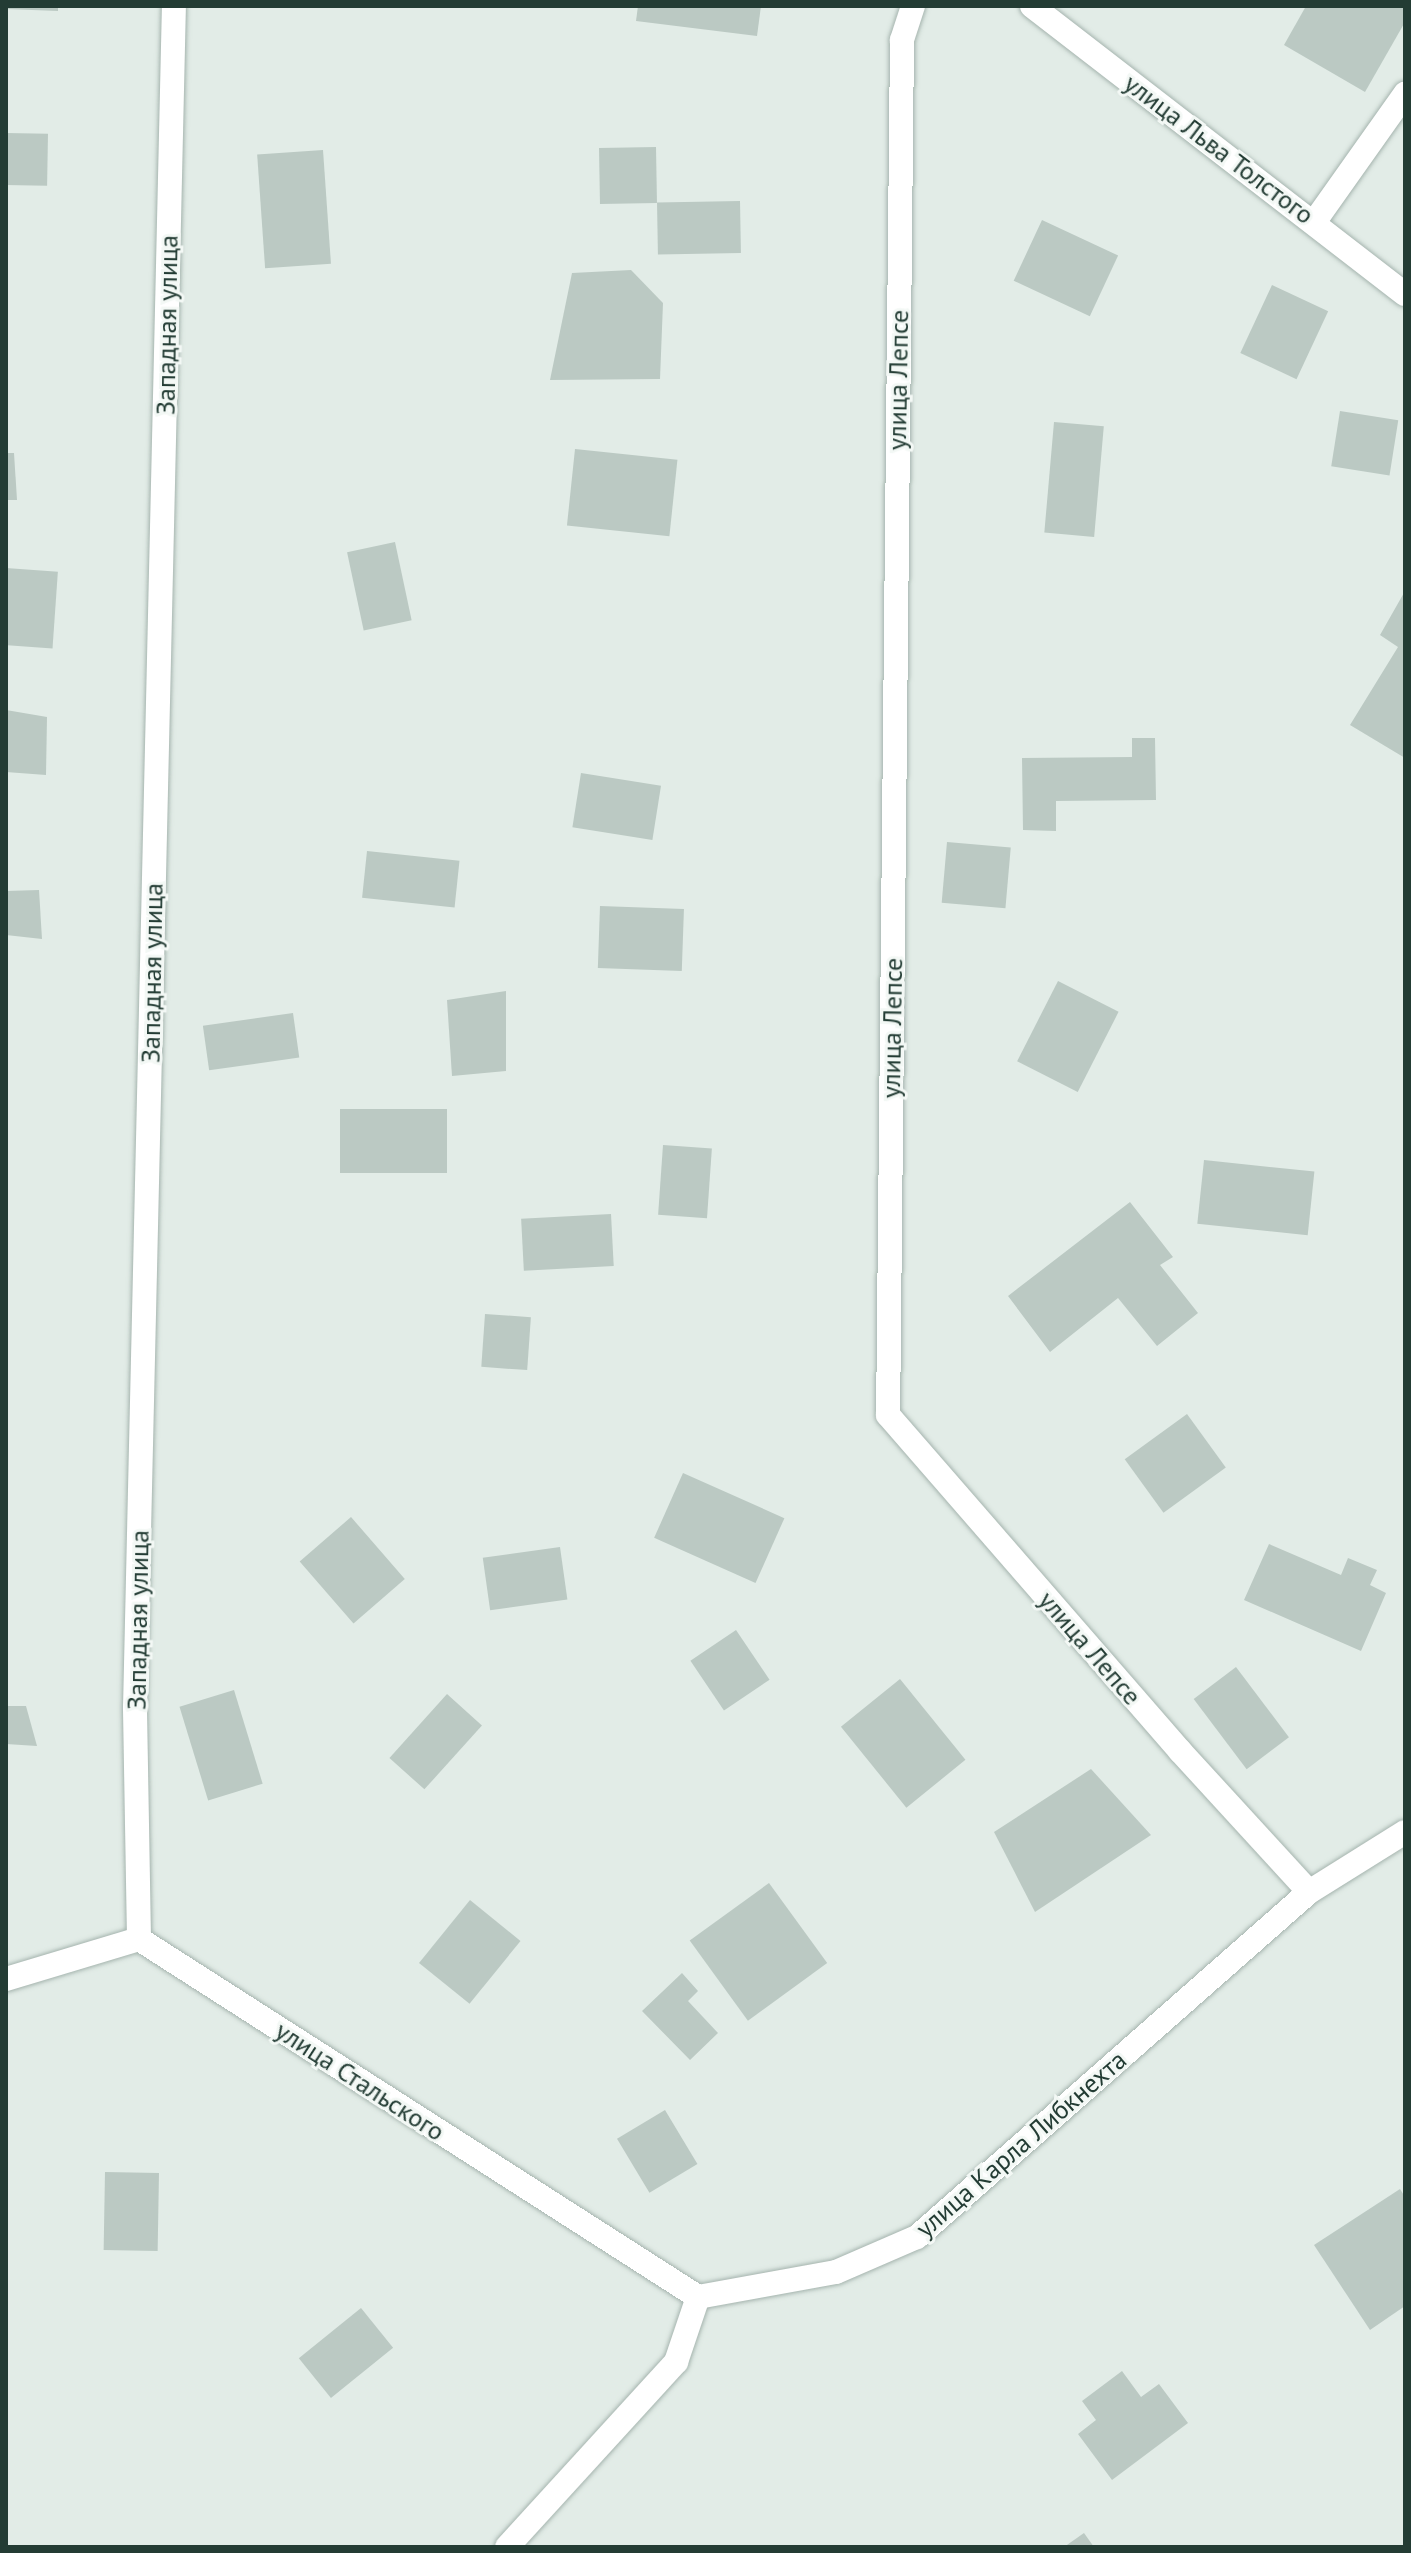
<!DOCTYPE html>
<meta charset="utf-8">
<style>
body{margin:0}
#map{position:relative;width:1411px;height:2553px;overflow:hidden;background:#e2ece7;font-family:"PT Sans",sans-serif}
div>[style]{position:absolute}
.building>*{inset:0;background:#bbc9c3;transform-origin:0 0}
.roads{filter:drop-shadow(0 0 2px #a5b4ae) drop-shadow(0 0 2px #a5b4ae)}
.street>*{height:24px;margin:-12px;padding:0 12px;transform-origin:12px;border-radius:12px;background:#fff}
.secondary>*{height:24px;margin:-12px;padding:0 12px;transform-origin:12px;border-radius:12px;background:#fff}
span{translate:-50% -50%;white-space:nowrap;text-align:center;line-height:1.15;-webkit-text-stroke:6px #f3f8f5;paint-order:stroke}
.street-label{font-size:26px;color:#233c34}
.frame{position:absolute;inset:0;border:8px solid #233c34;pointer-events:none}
</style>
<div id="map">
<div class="building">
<i style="clip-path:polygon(6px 6px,58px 6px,58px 11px,6px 9px)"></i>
<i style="clip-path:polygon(638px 6px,761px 6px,757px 36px,636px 21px)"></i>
<i style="clip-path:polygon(1306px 6px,1405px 6px,1405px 22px,1365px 92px,1284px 45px)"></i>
<i style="left:6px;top:133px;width:42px;height:52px;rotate:1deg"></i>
<i style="left:656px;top:147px;width:56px;height:57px;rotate:89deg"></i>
<i style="left:323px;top:150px;width:114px;height:66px;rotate:86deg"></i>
<i style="left:740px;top:201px;width:52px;height:83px;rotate:89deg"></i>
<i style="left:1042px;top:220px;width:84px;height:67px;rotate:25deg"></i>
<i style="clip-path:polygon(631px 270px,663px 303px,660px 379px,550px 380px,572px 273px)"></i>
<i style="left:1272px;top:285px;width:62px;height:75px;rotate:25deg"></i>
<i style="left:1340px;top:411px;width:59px;height:56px;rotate:9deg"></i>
<i style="left:1054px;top:422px;width:50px;height:111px;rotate:5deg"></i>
<i style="left:575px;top:449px;width:103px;height:77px;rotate:6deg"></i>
<i style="clip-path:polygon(6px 453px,14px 453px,17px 500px,6px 500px)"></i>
<i style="left:395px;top:542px;width:80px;height:49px;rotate:78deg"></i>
<i style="left:6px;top:568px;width:52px;height:77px;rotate:4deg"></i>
<i style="clip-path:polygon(1405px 591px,1405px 758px,1350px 725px,1398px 647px,1380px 635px)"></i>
<i style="clip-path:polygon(6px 710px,47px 717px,46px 775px,6px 772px)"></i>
<i style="clip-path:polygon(1132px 738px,1155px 738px,1156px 800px,1056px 801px,1056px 831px,1023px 830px,1022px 758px,1132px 757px)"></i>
<i style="left:581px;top:773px;width:81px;height:55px;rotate:9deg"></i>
<i style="left:947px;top:842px;width:64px;height:61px;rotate:5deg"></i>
<i style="left:367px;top:851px;width:93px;height:47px;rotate:6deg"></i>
<i style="clip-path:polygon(39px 890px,42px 939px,6px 935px,6px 891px)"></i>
<i style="left:600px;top:906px;width:84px;height:62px;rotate:2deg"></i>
<i style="left:1058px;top:981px;width:68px;height:90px;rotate:27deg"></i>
<i style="clip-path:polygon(506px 991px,506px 1071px,452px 1076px,447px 1000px)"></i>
<i style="left:293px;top:1013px;width:45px;height:91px;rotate:82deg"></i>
<i style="left:340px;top:1109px;width:107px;height:64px"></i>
<i style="left:663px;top:1145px;width:49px;height:70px;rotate:4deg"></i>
<i style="left:1204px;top:1160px;width:111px;height:64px;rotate:6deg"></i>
<i style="clip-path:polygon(1130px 1202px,1173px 1257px,1160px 1265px,1198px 1313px,1157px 1346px,1118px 1298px,1050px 1352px,1008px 1296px)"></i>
<i style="left:611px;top:1214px;width:52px;height:90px;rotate:87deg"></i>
<i style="left:485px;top:1314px;width:46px;height:53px;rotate:4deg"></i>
<i style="left:1187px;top:1414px;width:66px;height:77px;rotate:54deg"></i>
<i style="left:683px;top:1473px;width:111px;height:71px;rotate:24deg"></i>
<i style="left:351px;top:1517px;width:82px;height:68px;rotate:49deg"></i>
<i style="clip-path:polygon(1269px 1544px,1341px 1575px,1348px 1558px,1377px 1570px,1370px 1585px,1386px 1593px,1361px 1651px,1244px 1600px)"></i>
<i style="left:560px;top:1547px;width:53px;height:78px;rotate:82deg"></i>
<i style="left:736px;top:1630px;width:60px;height:55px;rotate:56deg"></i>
<i style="left:1236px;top:1667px;width:88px;height:53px;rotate:53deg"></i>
<i style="left:900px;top:1679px;width:104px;height:76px;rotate:51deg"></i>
<i style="left:234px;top:1690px;width:98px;height:57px;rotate:73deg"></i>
<i style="left:447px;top:1694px;width:47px;height:86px;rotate:42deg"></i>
<i style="clip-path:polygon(6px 1706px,26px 1706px,37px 1746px,6px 1744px)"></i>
<i style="clip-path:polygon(1091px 1769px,1151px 1835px,1035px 1912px,994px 1832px)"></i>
<i style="left:769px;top:1883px;width:99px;height:98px;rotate:54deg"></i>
<i style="left:470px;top:1900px;width:65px;height:81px;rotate:39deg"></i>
<i style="clip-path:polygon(682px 1973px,698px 1991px,688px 2001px,718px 2033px,690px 2060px,642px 2011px)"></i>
<i style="left:665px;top:2110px;width:63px;height:56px;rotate:59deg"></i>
<i style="left:105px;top:2172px;width:54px;height:78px;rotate:1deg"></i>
<i style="clip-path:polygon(1400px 2189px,1405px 2197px,1405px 2306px,1370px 2330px,1314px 2245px)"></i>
<i style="left:361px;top:2308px;width:51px;height:80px;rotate:51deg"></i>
<i style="clip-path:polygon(1122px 2371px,1141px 2397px,1159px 2384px,1188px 2423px,1112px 2480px,1078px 2434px,1096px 2420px,1082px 2401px)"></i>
<i style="clip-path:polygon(1084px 2533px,1094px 2547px,1064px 2547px)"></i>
</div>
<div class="roads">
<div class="street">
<i style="left:913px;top:6px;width:36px;rotate:108deg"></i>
<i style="left:902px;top:40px;width:1375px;rotate:90.58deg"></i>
<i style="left:888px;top:1415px;width:445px;rotate:49deg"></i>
<i style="left:1180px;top:1751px;width:191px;rotate:47.5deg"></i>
<i style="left:1315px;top:221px;width:156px;rotate:-54.7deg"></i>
<i style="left:139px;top:1939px;width:231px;rotate:-91deg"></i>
<i style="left:135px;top:1708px;width:1702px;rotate:-88.69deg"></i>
<i style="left:6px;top:1979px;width:139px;rotate:-16.7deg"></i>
<i style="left:139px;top:1939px;width:664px;rotate:32.64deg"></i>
<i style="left:698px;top:2297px;width:140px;rotate:-10.3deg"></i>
<i style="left:836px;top:2272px;width:88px;rotate:-23.4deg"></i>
<i style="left:917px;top:2237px;width:522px;rotate:-41.35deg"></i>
<i style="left:1309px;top:1892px;width:113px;rotate:-32deg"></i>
<i style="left:507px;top:2547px;width:251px;rotate:-47.6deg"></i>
<i style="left:676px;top:2362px;width:69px;rotate:-71.3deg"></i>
</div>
<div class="secondary">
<i style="left:1032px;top:6px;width:471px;rotate:37.7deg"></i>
</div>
</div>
<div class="street-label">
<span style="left:1219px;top:149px;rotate:37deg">улица Льва Толстого</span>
<span style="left:167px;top:325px;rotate:-89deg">Западная улица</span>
<span style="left:898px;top:380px;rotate:-89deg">улица Лепсе</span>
<span style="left:152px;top:973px;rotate:-89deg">Западная улица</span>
<span style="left:892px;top:1028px;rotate:-89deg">улица Лепсе</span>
<span style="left:138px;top:1620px;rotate:-89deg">Западная улица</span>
<span style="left:1090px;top:1648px;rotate:49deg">улица Лепсе</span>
<span style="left:360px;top:2081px;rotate:33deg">улица Стальского</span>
<span style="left:1021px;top:2144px;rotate:-41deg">улица Карла Либкнехта</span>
</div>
<div class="frame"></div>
</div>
